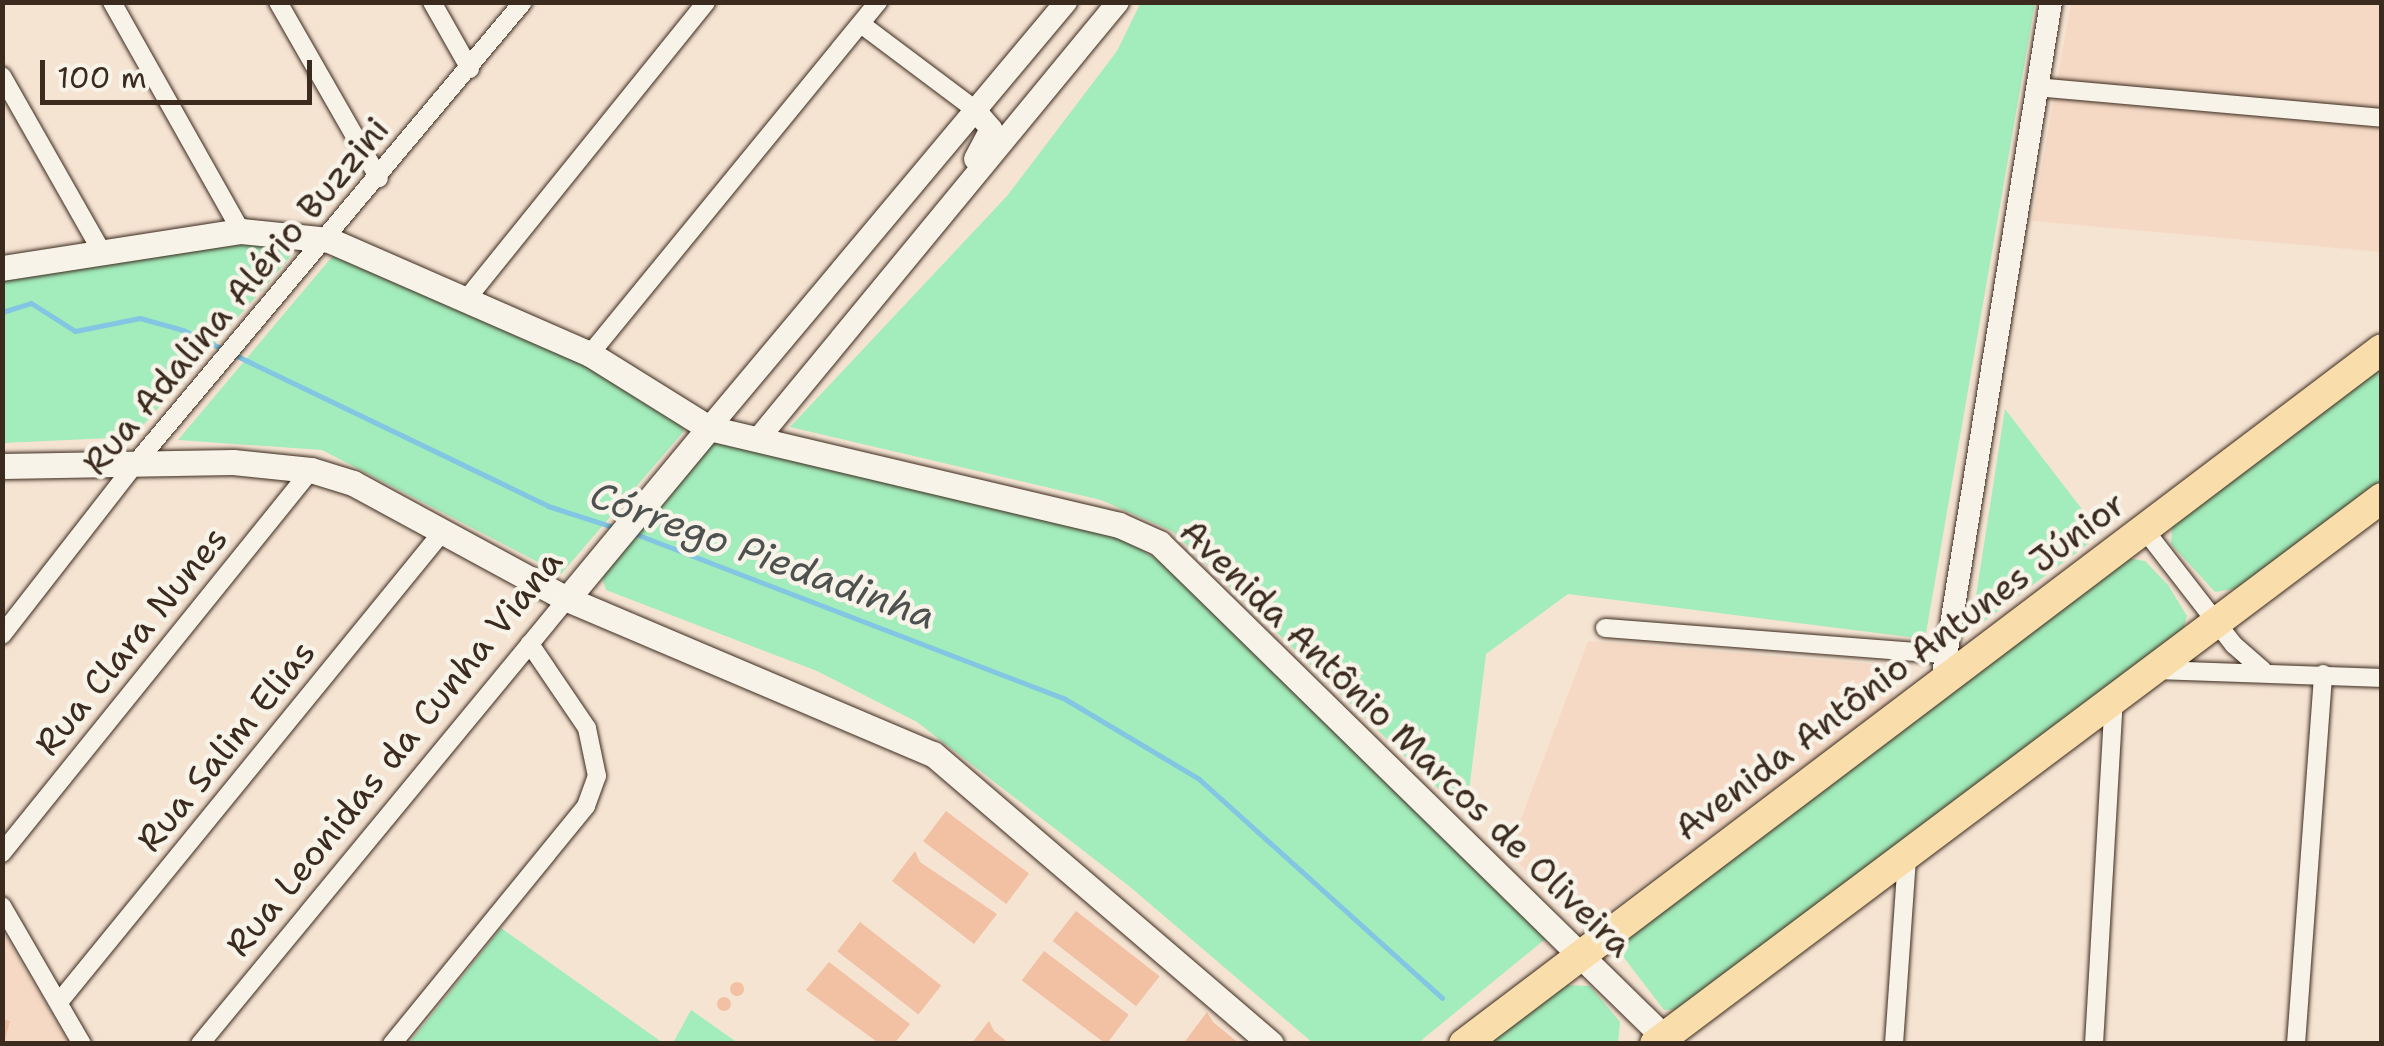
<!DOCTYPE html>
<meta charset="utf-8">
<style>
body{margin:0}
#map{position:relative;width:2384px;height:1046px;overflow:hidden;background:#f6e4d3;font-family:"Shantell Sans",sans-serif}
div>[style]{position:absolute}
.built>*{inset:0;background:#f5d9c4}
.green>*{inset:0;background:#a3ecbb}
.stream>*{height:5px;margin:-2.5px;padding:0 2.5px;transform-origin:2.5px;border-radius:2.5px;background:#82c6e3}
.building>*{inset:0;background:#f2c0a2;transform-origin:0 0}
.round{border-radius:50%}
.roads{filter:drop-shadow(0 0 2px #3b2a1e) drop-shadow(0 0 2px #3b2a1e)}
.minor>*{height:18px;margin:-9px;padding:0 9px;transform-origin:9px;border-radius:9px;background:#f7f3e8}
.tertiary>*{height:22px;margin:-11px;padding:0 11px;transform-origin:11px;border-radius:11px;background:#f7f3e8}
.secondary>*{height:25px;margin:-12.5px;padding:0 12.5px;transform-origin:12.5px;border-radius:12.5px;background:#f7f3e8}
.primary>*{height:30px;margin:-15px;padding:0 15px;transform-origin:15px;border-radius:15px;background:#f9deab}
span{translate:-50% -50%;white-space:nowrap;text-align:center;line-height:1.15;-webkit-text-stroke:9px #f7f3e8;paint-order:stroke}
.street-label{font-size:35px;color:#3b2a1e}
.water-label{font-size:38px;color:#4d514f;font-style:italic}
.frame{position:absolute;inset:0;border:5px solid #3b2a1e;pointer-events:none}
.scale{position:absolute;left:40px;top:60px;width:272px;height:45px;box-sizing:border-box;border:5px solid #3b2a1e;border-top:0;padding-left:12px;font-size:30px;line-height:35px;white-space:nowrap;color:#3b2a1e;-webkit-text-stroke:8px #f7f3e8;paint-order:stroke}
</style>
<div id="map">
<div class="built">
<i style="clip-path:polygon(2071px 3px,2381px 3px,2381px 252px,2032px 221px)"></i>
<i style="clip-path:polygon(1588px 641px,1884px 665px,1894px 676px,1893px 700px,1586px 927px,1508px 853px)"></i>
<i style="clip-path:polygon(2px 930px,69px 1043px,4px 1043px,10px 1021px,3px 1019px)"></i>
</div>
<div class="green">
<i style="clip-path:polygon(1141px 2px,2035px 3px,1925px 639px,1568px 594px,1486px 654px,1469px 791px,1452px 802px,1172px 531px,1101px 500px,790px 427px,1007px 196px,1117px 51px)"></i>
<i style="clip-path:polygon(271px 238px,294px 249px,288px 260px,133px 437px,3px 443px,3px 275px)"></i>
<i style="clip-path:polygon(336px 252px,525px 330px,677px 419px,684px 431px,561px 574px,322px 450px,178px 440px)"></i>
<i style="clip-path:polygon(2381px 358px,2381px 481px,2240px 588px,2215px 592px,2171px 544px,2173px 516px)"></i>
<i style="clip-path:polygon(2005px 409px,2101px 534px,1975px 628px,1972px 622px)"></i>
<i style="clip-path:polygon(712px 437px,1118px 536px,1175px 570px,1549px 936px,1418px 1043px,1313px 1043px,1129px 886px,917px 722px,817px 671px,606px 590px,602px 578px)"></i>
<i style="clip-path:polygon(2128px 558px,2145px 561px,2168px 585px,2187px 616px,2181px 636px,1686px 1009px,1664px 1010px,1622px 955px,1627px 935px)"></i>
<i style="clip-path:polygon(501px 928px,663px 1043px,409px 1043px)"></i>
<i style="clip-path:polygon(1563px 985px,1590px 986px,1620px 1022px,1618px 1043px,1488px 1044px)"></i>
<i style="clip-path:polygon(691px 1010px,738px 1043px,673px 1043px)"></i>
</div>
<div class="stream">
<i style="left:2px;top:312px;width:30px;rotate:-17deg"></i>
<i style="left:31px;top:303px;width:52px;rotate:32.5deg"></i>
<i style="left:75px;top:331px;width:66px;rotate:-11.3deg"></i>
<i style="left:140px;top:318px;width:45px;rotate:15.6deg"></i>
<i style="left:183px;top:330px;width:405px;rotate:25.7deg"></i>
<i style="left:548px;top:506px;width:68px;rotate:17.9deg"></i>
<i style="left:633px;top:533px;width:463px;rotate:21deg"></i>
<i style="left:1065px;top:699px;width:156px;rotate:30.8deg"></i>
<i style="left:1199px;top:779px;width:327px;rotate:42deg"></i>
</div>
<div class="building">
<i style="left:946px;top:811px;width:104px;height:38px;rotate:37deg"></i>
<i style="clip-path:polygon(915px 851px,920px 862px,997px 914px,974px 944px,892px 881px)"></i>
<i style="left:1076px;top:911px;width:106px;height:38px;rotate:38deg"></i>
<i style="left:860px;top:922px;width:103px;height:37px;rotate:38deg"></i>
<i style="left:1044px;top:951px;width:106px;height:37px;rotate:37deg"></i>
<i style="clip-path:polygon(829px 962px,910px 1024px,894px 1044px,880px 1044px,806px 990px)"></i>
<i class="round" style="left:730px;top:982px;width:14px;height:14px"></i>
<i class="round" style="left:717px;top:997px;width:14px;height:14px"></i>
<i style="clip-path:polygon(1207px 1012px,1213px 1022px,1240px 1044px,1183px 1044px)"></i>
<i style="clip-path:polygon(2px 1019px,10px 1021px,4px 1044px,2px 1044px)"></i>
<i style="clip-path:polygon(989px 1021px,994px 1031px,1010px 1044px,971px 1044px)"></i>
</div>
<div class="roads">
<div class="minor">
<i style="left:112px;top:2px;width:263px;rotate:60.6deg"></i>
<i style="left:278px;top:2px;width:203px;rotate:60.2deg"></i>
<i style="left:432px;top:2px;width:77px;rotate:60.4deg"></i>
<i style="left:861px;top:24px;width:140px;rotate:36.9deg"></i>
<i style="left:2px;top:76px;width:202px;rotate:60.4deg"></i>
<i style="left:2036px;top:87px;width:347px;rotate:5.1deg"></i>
<i style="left:469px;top:296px;width:378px;rotate:-51.1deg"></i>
<i style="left:590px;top:354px;width:455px;rotate:-50.7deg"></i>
<i style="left:2144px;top:529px;width:147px;rotate:52.2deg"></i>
<i style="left:2234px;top:645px;width:38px;rotate:41deg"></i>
<i style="left:1605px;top:628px;width:342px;rotate:4.4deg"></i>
<i style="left:2px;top:635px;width:217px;rotate:-52.1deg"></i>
<i style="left:135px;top:464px;width:603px;rotate:-49.98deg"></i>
<i style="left:2158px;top:670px;width:224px;rotate:2deg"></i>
<i style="left:2px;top:853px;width:492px;rotate:-51.1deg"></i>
<i style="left:2px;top:906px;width:160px;rotate:59.9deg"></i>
<i style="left:59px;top:1002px;width:609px;rotate:-50.8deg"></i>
<i style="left:200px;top:1044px;width:577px;rotate:-50.49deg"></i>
<i style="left:392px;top:1044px;width:307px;rotate:-50.8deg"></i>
<i style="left:586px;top:806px;width:32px;rotate:-70deg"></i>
<i style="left:597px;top:776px;width:49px;rotate:-101.8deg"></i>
<i style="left:587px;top:728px;width:102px;rotate:-124.2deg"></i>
<i style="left:1894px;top:1044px;width:187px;rotate:-86deg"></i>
<i style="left:2094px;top:1044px;width:346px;rotate:-86.7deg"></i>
<i style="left:2296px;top:1044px;width:371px;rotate:-85.8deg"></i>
</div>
<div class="tertiary">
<i style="left:973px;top:108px;width:28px;rotate:49deg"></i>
<i style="left:991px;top:129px;width:34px;rotate:118deg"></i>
<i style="left:709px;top:428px;width:556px;rotate:-50.04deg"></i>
<i style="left:758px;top:439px;width:566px;rotate:-50.52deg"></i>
<i style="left:1942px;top:681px;width:688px;rotate:-80.88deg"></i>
</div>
<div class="secondary">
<i style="left:2px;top:268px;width:242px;rotate:-8.8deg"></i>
<i style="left:241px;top:231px;width:88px;rotate:5.8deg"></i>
<i style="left:329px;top:240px;width:285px;rotate:23.6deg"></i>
<i style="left:590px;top:354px;width:140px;rotate:31.9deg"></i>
<i style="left:709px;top:428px;width:421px;rotate:13.3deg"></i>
<i style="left:1119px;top:525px;width:44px;rotate:24.2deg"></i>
<i style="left:1159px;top:543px;width:716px;rotate:44.38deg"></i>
<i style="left:2px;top:466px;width:231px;rotate:-1deg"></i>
<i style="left:233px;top:462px;width:78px;rotate:5.9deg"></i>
<i style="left:311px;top:470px;width:44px;rotate:17.2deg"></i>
<i style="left:353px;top:483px;width:243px;rotate:28.5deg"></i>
<i style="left:567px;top:599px;width:397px;rotate:23deg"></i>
<i style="left:933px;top:754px;width:445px;rotate:40.6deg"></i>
<i style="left:567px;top:599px;width:222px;rotate:-50.3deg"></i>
</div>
<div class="primary">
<i style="left:1464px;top:1044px;width:1151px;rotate:-37.13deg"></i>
<i style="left:1655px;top:1044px;width:909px;rotate:-36.91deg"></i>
</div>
</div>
<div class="street-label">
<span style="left:236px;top:296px;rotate:-50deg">Rua Adalina Alério Buzzini</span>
<span style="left:131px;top:641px;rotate:-51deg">Rua Clara Nunes</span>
<span style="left:1900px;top:666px;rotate:-37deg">Avenida Antônio Antunes Júnior</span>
<span style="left:1406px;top:738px;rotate:44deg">Avenida Antônio Marcos de Oliveira</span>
<span style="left:226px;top:746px;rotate:-51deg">Rua Salim Elias</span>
<span style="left:394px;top:753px;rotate:-51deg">Rua Leonidas da Cunha Viana</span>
</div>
<div class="water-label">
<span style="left:763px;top:555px;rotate:20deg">Córrego Piedadinha</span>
</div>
<div class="frame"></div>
<div class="scale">100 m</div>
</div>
